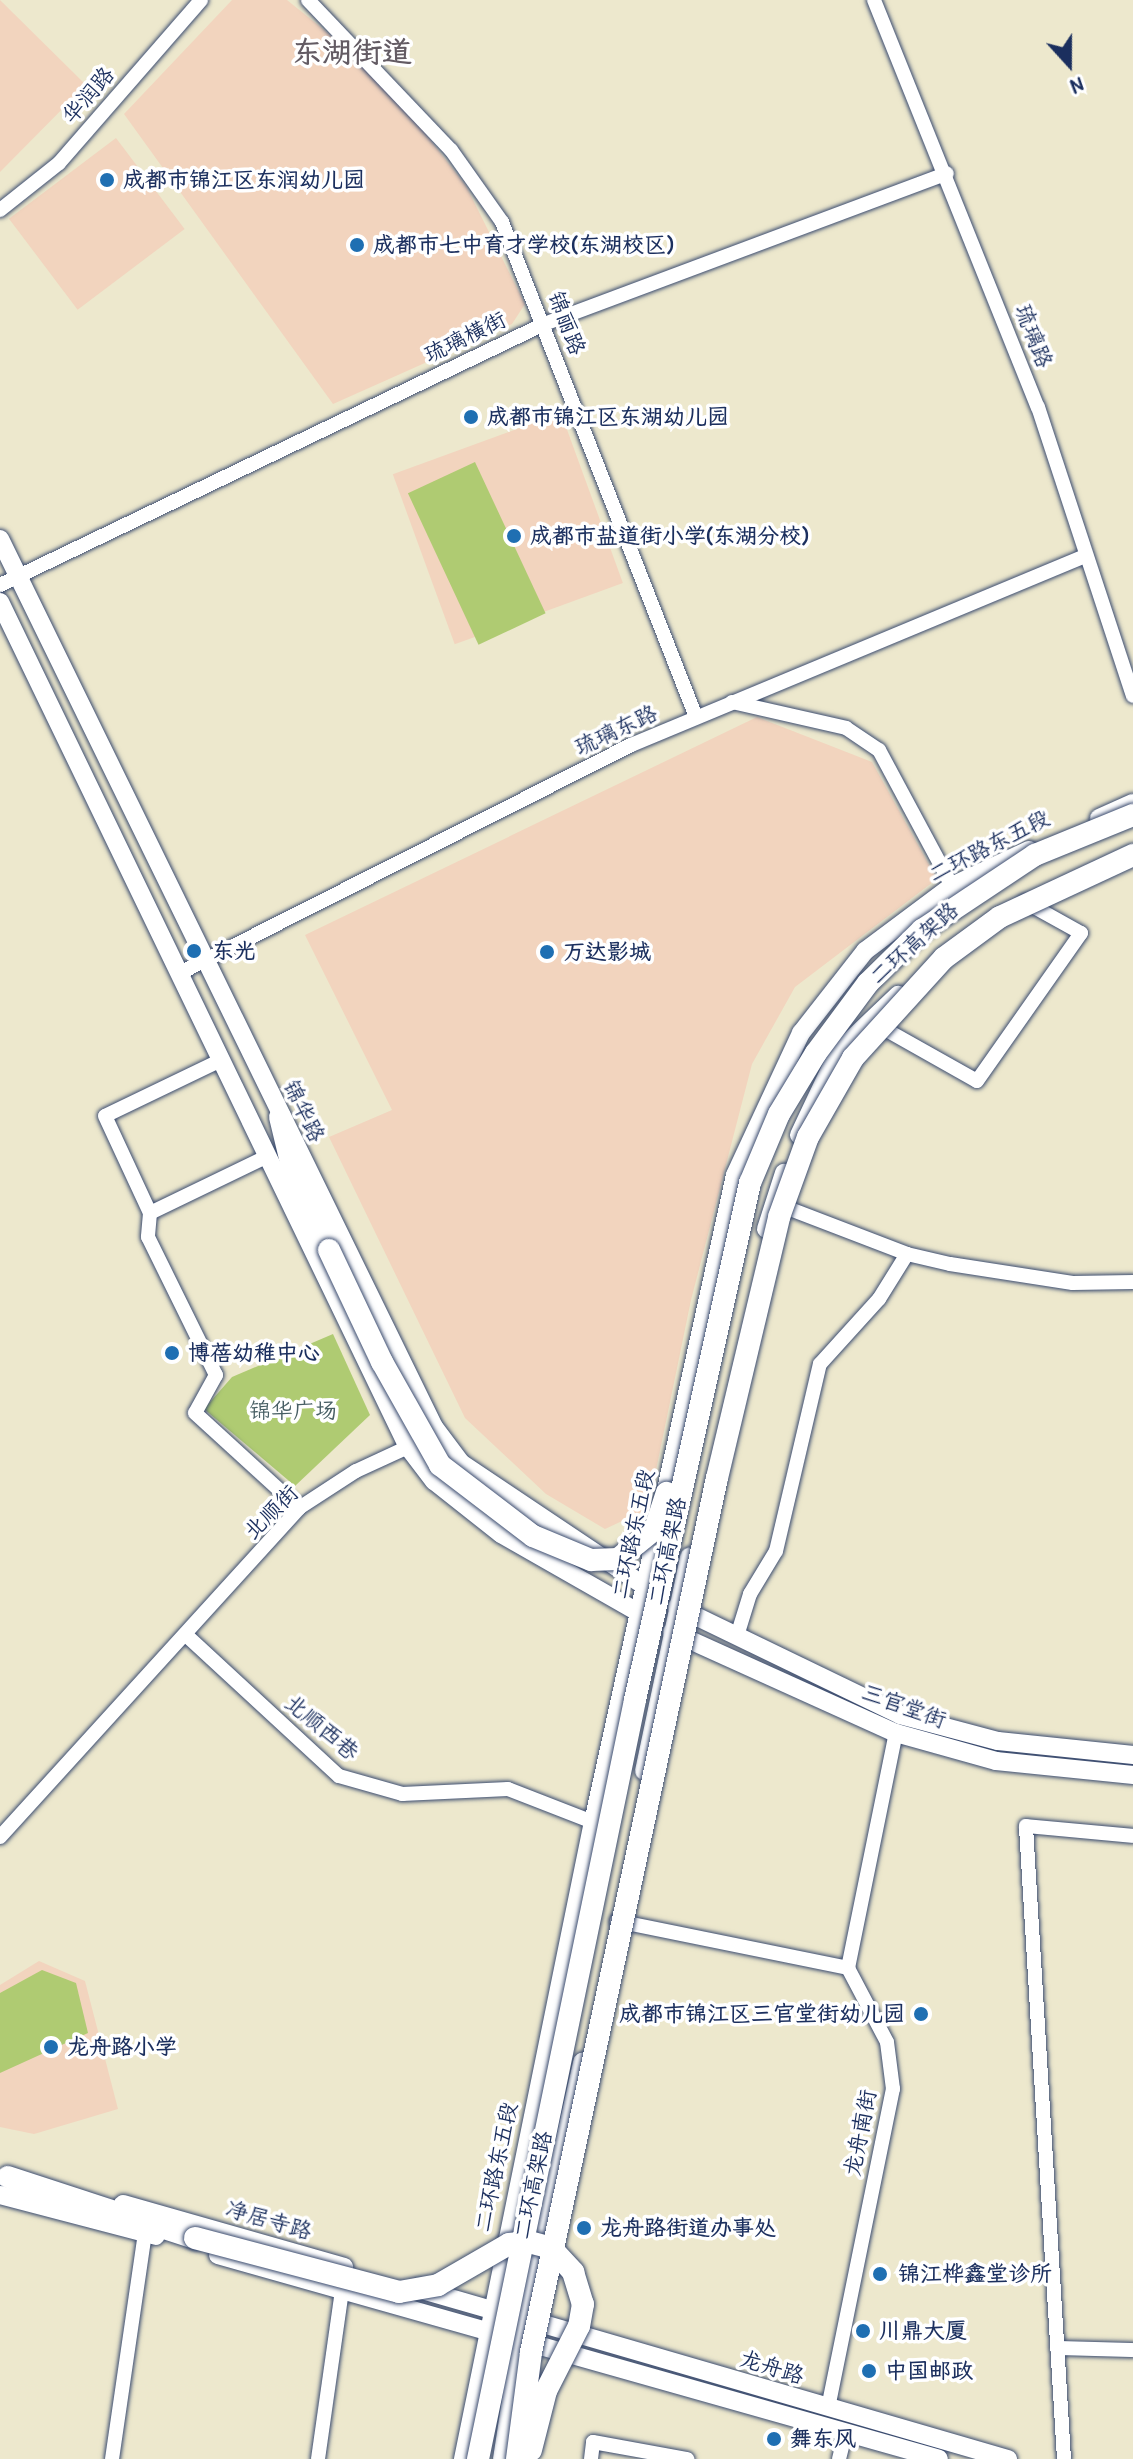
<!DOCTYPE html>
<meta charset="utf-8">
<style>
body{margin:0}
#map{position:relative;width:1133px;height:2459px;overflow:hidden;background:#ede8cd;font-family:"Patrick Hand","LXGW WenKai TC",sans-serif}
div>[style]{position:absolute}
.built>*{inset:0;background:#f2d4be;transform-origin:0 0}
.green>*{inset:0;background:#afcb72;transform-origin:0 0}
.roads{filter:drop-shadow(0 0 2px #3a4b6f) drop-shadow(0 0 2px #3a4b6f)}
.minor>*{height:14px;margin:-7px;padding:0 7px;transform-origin:7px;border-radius:7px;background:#fff}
.major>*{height:18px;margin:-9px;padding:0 9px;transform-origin:9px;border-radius:9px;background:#fff}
.highway>*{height:22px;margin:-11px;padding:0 11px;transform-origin:11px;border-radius:11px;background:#fff}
.bridges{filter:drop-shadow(0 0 2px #3a4b6f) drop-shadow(0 0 2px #3a4b6f)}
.highway-bridge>*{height:22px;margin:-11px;padding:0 11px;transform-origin:11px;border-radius:11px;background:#fff}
.dots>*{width:22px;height:22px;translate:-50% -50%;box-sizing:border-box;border:4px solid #fff;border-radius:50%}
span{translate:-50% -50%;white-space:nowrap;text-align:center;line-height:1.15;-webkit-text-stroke:7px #fff;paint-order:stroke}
.street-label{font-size:22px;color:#1b2f5e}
.poi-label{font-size:22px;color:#1b2f5e;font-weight:700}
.left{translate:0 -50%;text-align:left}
.right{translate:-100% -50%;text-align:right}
.park-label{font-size:22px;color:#475e64}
.district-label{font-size:30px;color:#635b63;font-weight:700}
.north{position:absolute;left:1029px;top:24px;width:80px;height:80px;-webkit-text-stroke:6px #fff;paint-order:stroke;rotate:159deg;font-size:22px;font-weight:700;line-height:32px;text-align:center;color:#1b2f5e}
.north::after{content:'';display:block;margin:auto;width:28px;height:36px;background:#1b2f5e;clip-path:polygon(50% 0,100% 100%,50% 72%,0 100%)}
</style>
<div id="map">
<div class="built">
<i style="clip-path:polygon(0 0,86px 85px,0 172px)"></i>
<i style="clip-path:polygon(232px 0,287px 0,339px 42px,421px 128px,466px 186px,525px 304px,512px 324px,333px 404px,124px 114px)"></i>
<i style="left:116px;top:138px;width:114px;height:134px;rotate:53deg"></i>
<i style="left:561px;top:413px;width:181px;height:179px;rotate:70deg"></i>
<i style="clip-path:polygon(757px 717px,872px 762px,937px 879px,795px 987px,752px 1064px,691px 1300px,648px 1509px,605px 1529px,546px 1494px,465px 1418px,329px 1137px,392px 1110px,305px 935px)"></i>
<i style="clip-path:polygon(39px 1961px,85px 1981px,118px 2109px,34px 2134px,0 2127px,0 1985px)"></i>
</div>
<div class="green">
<i style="left:475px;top:462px;width:167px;height:74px;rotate:65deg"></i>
<i style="clip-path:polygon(333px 1334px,370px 1415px,295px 1486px,204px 1409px,232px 1377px)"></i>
<i style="clip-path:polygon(42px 1970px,76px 1983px,88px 2033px,0 2073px,0 1993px)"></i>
</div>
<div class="roads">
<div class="minor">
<i style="left:308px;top:0;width:207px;rotate:46.4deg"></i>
<i style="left:451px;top:150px;width:88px;rotate:54.7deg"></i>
<i style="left:502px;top:222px;width:532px;rotate:68.6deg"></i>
<i style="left:874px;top:0;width:439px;rotate:68.1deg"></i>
<i style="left:1038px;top:407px;width:304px;rotate:71.8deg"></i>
<i style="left:0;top:210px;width:75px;rotate:-38.5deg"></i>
<i style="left:59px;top:163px;width:216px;rotate:-48.9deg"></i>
<i style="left:0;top:585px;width:603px;rotate:-25.63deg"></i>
<i style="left:544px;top:324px;width:430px;rotate:-20.5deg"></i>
<i style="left:732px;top:702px;width:117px;rotate:12.8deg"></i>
<i style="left:846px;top:728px;width:40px;rotate:34deg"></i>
<i style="left:879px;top:750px;width:154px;rotate:61.8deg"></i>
<i style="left:180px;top:973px;width:505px;rotate:-26.82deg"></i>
<i style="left:631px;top:745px;width:492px;rotate:-22.6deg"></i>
<i style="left:874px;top:1023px;width:118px;rotate:29.4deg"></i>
<i style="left:977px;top:1081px;width:181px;rotate:-54.9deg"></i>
<i style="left:1081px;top:933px;width:64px;rotate:-151deg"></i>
<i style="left:217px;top:1062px;width:124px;rotate:154.3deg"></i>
<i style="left:105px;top:1116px;width:107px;rotate:65.1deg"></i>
<i style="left:150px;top:1213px;width:131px;rotate:-25.8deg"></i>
<i style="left:777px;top:1204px;width:139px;rotate:21deg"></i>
<i style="left:907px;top:1254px;width:44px;rotate:13.1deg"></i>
<i style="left:950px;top:1264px;width:124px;rotate:8.8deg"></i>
<i style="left:1073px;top:1283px;width:60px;rotate:-1deg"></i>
<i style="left:150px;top:1213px;width:24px;rotate:95deg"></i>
<i style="left:148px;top:1237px;width:154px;rotate:63.8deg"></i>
<i style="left:216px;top:1375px;width:43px;rotate:118.9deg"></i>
<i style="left:195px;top:1413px;width:141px;rotate:42.4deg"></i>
<i style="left:186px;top:1635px;width:208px;rotate:42.7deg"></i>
<i style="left:339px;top:1776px;width:66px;rotate:15.9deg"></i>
<i style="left:402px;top:1794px;width:106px;rotate:-2.7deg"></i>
<i style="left:508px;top:1789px;width:91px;rotate:21.2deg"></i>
<i style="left:737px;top:1636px;width:44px;rotate:-72.8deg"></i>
<i style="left:750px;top:1594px;width:50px;rotate:-58.8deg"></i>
<i style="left:776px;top:1551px;width:192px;rotate:-76.8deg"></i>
<i style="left:820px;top:1364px;width:88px;rotate:-47.8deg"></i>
<i style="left:879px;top:1299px;width:53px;rotate:-58.1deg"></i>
<i style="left:0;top:1837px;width:445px;rotate:-47.7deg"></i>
<i style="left:299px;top:1508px;width:68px;rotate:-33deg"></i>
<i style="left:356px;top:1471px;width:57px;rotate:-24.8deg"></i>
<i style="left:617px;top:1921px;width:236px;rotate:11.5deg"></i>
<i style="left:1057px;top:2348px;width:76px;rotate:1.5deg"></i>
<i style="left:828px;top:2408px;width:326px;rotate:-78.5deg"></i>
<i style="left:893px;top:2089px;width:47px;rotate:-97.3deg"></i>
<i style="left:887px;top:2042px;width:84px;rotate:-117.8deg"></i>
<i style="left:848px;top:1968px;width:240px;rotate:-78.5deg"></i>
<i style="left:112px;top:2459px;width:228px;rotate:-81.7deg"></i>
<i style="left:318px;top:2459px;width:170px;rotate:-81.9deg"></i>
<i style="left:591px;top:2459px;width:17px;rotate:-83deg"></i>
<i style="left:593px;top:2442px;width:96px;rotate:10.3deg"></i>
<i style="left:839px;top:2459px;width:25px;rotate:-76deg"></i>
<i style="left:1064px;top:2459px;width:634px;rotate:-93.44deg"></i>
<i style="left:1026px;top:1826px;width:107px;rotate:5.3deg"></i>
</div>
<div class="major">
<i style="left:0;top:539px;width:988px;rotate:63.95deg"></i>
<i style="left:434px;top:1427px;width:45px;rotate:53.1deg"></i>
<i style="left:461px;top:1463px;width:234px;rotate:33.8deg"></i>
<i style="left:0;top:602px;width:938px;rotate:64.23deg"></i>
<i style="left:408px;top:1447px;width:43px;rotate:52.6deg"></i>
<i style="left:434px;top:1481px;width:85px;rotate:38.3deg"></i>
<i style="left:501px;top:1534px;width:172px;rotate:29.7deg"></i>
<i style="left:1099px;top:818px;width:37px;rotate:-24deg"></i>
<i style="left:799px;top:1135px;width:92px;rotate:-64.8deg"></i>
<i style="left:838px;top:1052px;width:83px;rotate:-43.5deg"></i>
<i style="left:766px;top:1229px;width:59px;rotate:-72.2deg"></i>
<i style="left:677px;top:1607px;width:248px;rotate:25.8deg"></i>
<i style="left:900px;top:1715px;width:101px;rotate:14.9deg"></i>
<i style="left:998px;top:1741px;width:136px;rotate:5.9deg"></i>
<i style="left:672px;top:1632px;width:246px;rotate:24.3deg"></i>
<i style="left:896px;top:1733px;width:104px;rotate:15.6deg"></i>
<i style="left:996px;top:1761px;width:138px;rotate:5.8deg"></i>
<i style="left:644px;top:1771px;width:219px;rotate:-78.1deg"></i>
<i style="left:0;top:2195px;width:161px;rotate:14.7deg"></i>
<i style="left:123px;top:2204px;width:230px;rotate:15.9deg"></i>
<i style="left:218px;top:2255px;width:287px;rotate:15.8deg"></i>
<i style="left:419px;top:2289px;width:86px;rotate:16.1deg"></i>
<i style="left:526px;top:2319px;width:502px;rotate:16.2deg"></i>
<i style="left:523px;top:2341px;width:432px;rotate:15.8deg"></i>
<i style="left:463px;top:2459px;width:650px;rotate:-78.47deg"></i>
<i style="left:593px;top:1822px;width:662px;rotate:-77.62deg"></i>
<i style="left:735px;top:1175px;width:157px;rotate:-65.1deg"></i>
<i style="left:801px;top:1033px;width:104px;rotate:-52deg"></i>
<i style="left:865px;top:951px;width:109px;rotate:-36.8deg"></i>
<i style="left:952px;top:886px;width:85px;rotate:-25.1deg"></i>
<i style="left:502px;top:2459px;width:120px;rotate:-81.4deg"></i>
<i style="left:520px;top:2340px;width:285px;rotate:-77.4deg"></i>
</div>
<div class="highway">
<i style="left:280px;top:1117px;width:64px;rotate:76.4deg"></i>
<i style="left:295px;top:1179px;width:79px;rotate:64.4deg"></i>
<i style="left:8px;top:2177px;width:197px;rotate:18.1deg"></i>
</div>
</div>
<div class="bridges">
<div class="highway-bridge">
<i style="left:329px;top:1250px;width:124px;rotate:64.7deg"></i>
<i style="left:382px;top:1362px;width:118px;rotate:60.6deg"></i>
<i style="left:440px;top:1465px;width:117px;rotate:37.4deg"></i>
<i style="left:533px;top:1536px;width:63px;rotate:22.5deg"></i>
<i style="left:591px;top:1560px;width:27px;rotate:-2deg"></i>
<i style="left:618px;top:1559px;width:48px;rotate:-39deg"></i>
<i style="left:655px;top:1529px;width:38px;rotate:-72deg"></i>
<i style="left:195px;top:2238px;width:211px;rotate:14.8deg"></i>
<i style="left:399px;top:2292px;width:40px;rotate:-10deg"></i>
<i style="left:438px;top:2285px;width:82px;rotate:-30deg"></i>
<i style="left:509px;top:2244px;width:20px;rotate:-6deg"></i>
<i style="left:529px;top:2242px;width:23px;rotate:15deg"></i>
<i style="left:551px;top:2248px;width:33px;rotate:47deg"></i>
<i style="left:573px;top:2272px;width:34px;rotate:73deg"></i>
<i style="left:583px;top:2304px;width:22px;rotate:100deg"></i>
<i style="left:579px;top:2326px;width:73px;rotate:116.9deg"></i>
<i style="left:546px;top:2391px;width:61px;rotate:104.3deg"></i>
<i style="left:478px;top:2459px;width:775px;rotate:-78.31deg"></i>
<i style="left:635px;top:1700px;width:530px;rotate:-77.46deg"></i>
<i style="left:750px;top:1183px;width:75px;rotate:-67.2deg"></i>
<i style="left:779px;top:1114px;width:71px;rotate:-58.8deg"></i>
<i style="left:816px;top:1053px;width:87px;rotate:-53.4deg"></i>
<i style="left:868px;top:983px;width:76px;rotate:-44.5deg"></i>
<i style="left:922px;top:930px;width:136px;rotate:-33.6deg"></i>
<i style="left:1035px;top:855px;width:106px;rotate:-22.2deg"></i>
<i style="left:517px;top:2459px;width:108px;rotate:-82.5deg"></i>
<i style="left:531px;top:2352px;width:894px;rotate:-77.99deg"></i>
<i style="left:717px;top:1478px;width:268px;rotate:-76.6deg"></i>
<i style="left:779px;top:1217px;width:85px;rotate:-70.1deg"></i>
<i style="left:808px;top:1137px;width:91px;rotate:-60.3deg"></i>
<i style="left:853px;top:1058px;width:135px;rotate:-47.7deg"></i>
<i style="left:944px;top:958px;width:69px;rotate:-36.2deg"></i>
<i style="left:1000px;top:917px;width:147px;rotate:-25deg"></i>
</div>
</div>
<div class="dots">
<i style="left:107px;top:180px;background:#1f6fb2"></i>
<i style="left:357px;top:245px;background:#1f6fb2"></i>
<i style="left:471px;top:417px;background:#1f6fb2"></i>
<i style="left:514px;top:536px;background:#1f6fb2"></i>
<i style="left:194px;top:951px;background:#1f6fb2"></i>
<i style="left:547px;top:952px;background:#1f6fb2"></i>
<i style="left:172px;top:1353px;background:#1f6fb2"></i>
<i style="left:921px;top:2014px;background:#1f6fb2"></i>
<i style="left:51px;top:2047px;background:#1f6fb2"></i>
<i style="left:584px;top:2228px;background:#1f6fb2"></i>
<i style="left:880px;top:2274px;background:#1f6fb2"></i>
<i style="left:863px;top:2331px;background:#1f6fb2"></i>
<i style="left:869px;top:2371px;background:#1f6fb2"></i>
<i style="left:774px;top:2439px;background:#1f6fb2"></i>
</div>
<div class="street-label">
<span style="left:88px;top:95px;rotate:-49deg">华润路</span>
<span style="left:567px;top:323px;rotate:69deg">锦丽路</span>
<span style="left:1034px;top:336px;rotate:69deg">琉璃路</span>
<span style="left:465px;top:337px;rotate:-26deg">琉璃横街</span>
<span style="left:616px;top:730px;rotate:-25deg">琉璃东路</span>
<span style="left:989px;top:846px;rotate:-27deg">二环路东五段</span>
<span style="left:914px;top:943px;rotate:-42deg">二环高架路</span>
<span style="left:304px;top:1111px;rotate:64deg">锦华路</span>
<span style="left:271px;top:1512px;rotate:-45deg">北顺街</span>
<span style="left:633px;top:1534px;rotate:-78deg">二环路东五段</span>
<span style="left:667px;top:1551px;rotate:-78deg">二环高架路</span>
<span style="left:904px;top:1706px;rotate:20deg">三官堂街</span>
<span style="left:322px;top:1727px;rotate:40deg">北顺西巷</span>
<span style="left:860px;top:2133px;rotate:-79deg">龙舟南街</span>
<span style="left:496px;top:2167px;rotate:-78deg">二环路东五段</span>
<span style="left:533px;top:2185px;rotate:-78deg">二环高架路</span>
<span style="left:269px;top:2220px;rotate:16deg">净居寺路</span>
<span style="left:772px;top:2367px;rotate:17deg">龙舟路</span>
</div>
<div class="poi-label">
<span class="left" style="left:123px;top:180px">成都市锦江区东润幼儿园</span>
<span class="left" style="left:373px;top:245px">成都市七中育才学校(东湖校区)</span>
<span class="left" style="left:487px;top:417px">成都市锦江区东湖幼儿园</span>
<span class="left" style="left:530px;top:536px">成都市盐道街小学(东湖分校)</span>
<span class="left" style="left:212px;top:951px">东光</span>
<span class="left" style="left:563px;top:952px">万达影城</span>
<span class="left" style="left:188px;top:1353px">博蓓幼稚中心</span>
<span class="right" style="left:905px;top:2014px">成都市锦江区三官堂街幼儿园</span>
<span class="left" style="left:67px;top:2047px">龙舟路小学</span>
<span class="left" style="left:600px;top:2228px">龙舟路街道办事处</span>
<span class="left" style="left:898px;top:2274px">锦江桦鑫堂诊所</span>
<span class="left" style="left:879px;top:2331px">川鼎大厦</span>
<span class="left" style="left:885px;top:2371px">中国邮政</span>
<span class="left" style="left:790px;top:2439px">舞东风</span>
</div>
<div class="park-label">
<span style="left:293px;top:1411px">锦华广场</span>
</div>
<div class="district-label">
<span style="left:352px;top:51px">东湖街道</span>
</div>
<div class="north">N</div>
</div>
